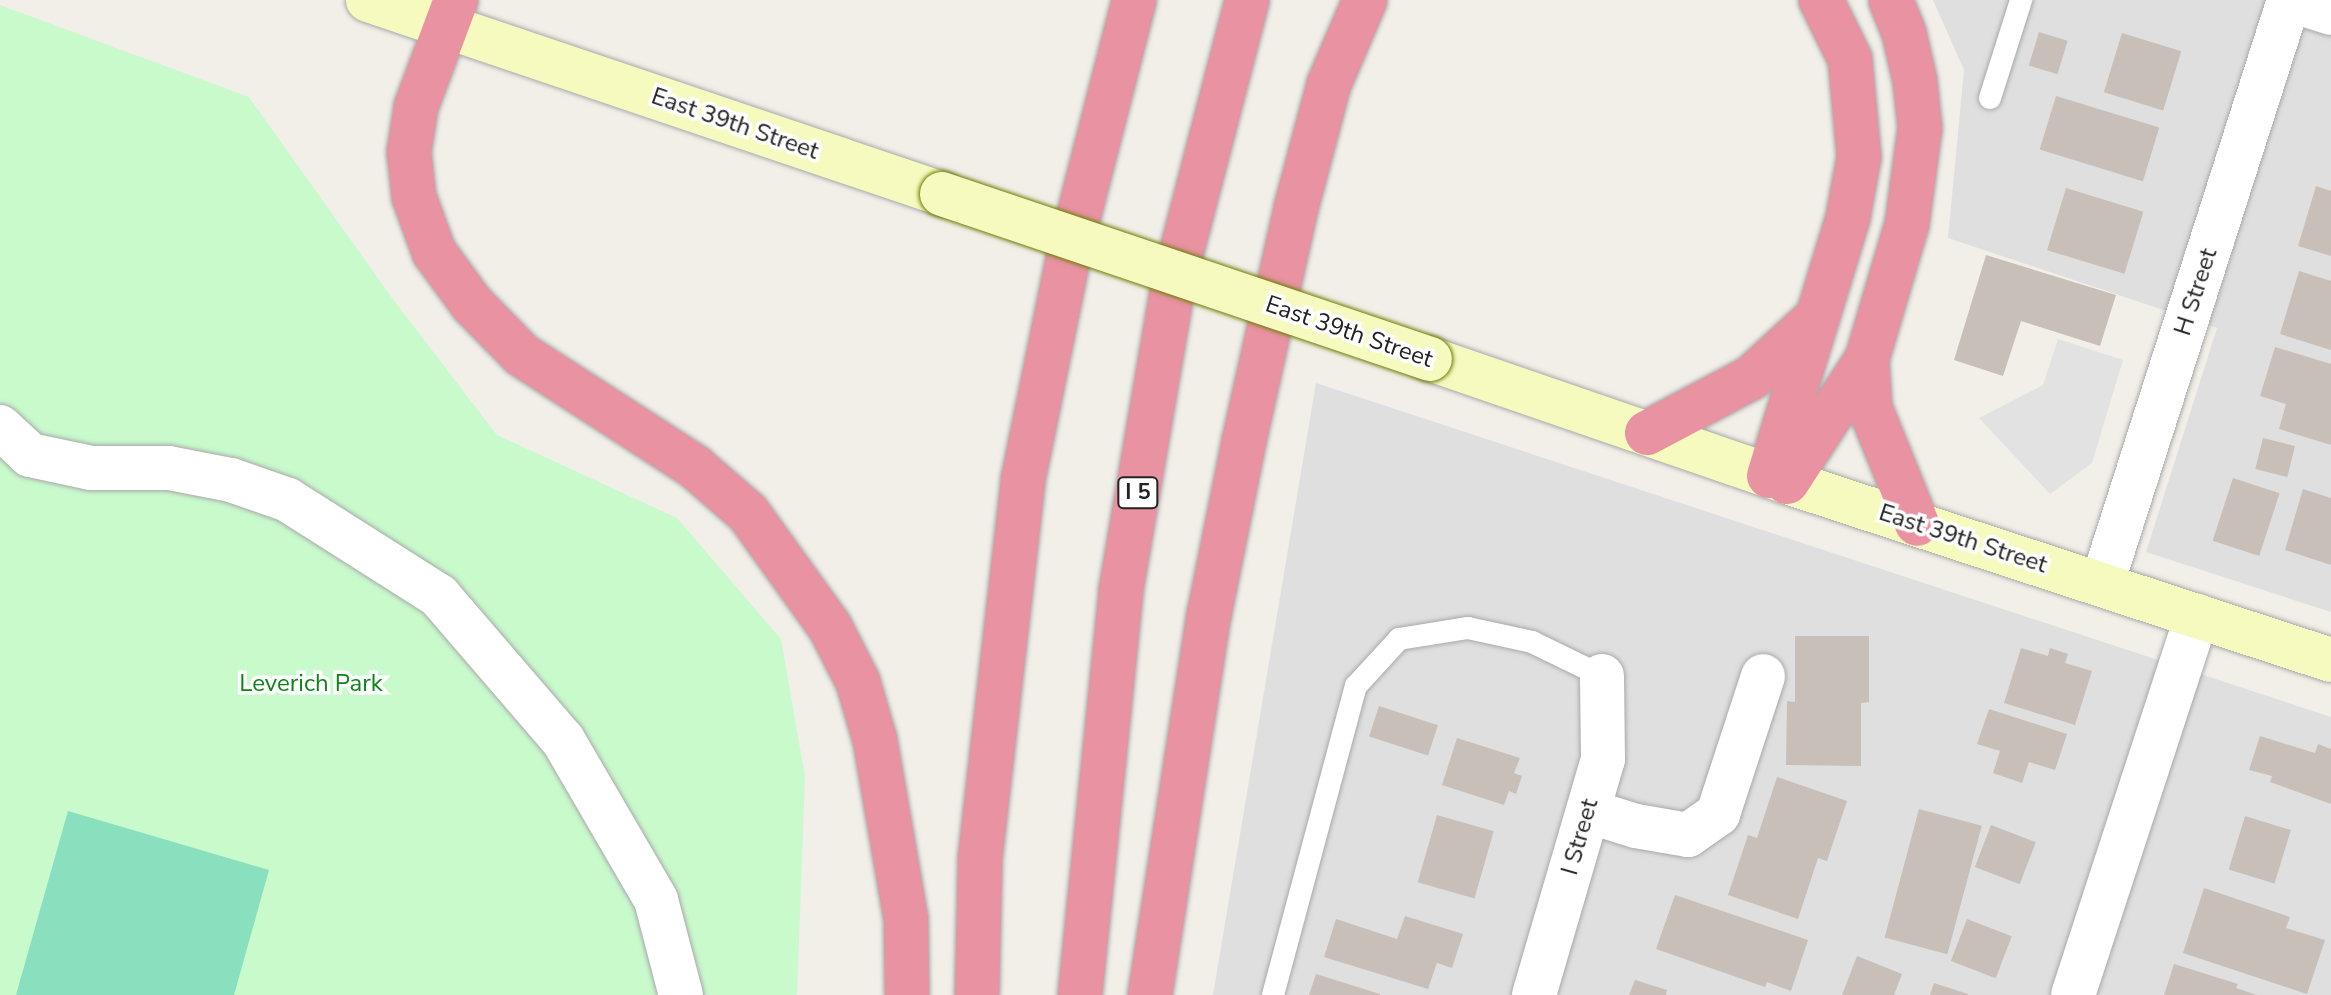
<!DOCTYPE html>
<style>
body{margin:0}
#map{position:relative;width:2331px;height:995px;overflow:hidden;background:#f2efe9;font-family:"Nunito Sans",sans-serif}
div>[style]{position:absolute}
.residential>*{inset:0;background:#e0dfdf}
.park>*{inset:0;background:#c8facc}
.pitch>*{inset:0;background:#88e0be}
.parking>*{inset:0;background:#e2e2e2}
.building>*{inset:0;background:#c7bfb8;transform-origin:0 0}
.roads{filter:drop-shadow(0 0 2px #a9a9a9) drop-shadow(0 0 2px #a9a9a9)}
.service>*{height:22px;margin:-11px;padding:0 11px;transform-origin:11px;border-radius:11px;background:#fff}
.minor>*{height:44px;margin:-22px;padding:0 22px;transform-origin:22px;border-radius:22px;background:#fff}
.secondary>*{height:44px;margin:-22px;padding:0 22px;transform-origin:22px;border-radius:22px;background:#f7fabf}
.motorway>*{height:44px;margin:-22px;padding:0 22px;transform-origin:22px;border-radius:22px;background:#e892a2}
.bridges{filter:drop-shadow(0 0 2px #707d05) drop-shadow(0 0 2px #707d05)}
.secondary-bridge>*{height:44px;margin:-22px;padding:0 22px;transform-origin:22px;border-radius:22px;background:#f7fabf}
span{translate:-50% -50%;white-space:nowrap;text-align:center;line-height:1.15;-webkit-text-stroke:7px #fff;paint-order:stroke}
.shield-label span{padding:2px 6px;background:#fff;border:2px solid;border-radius:6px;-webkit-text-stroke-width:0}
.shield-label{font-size:22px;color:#222;font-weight:700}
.street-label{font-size:24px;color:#222}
.park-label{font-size:24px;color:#0c8416}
</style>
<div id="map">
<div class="residential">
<i style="clip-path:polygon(1933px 0,2331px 0,2331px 612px,2146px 552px,2217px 328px,1948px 238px,1964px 70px)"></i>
<i style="clip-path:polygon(1316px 383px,2331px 717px,2331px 995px,1213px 995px)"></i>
</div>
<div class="park">
<i style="clip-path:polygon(0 5px,249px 97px,392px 298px,497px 435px,677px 518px,781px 639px,805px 777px,797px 995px,0 995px)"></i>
</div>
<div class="pitch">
<i style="clip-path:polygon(68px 811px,269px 870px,234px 995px,16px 995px)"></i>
</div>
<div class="parking">
<i style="clip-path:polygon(2058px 339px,2123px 360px,2092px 463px,2050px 494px,1979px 418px,2043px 385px)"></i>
</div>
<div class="building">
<i style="left:2039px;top:32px;width:30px;height:35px;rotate:17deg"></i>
<i style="left:2122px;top:33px;width:62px;height:62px;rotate:17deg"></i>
<i style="left:2056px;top:96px;width:108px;height:56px;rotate:17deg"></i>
<i style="clip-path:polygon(2316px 186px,2331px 191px,2331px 256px,2298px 246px)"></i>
<i style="left:2066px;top:188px;width:81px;height:65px;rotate:17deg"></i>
<i style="clip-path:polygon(1986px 255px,2116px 295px,2100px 346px,2021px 321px,2003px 376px,1954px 360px)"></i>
<i style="clip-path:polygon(2299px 271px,2331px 281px,2331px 350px,2280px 334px)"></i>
<i style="clip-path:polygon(2275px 347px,2331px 364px,2331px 445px,2279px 429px,2286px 404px,2260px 396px)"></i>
<i style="left:2263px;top:438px;width:33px;height:32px;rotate:14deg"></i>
<i style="left:2233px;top:478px;width:49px;height:66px;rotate:18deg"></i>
<i style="clip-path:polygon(2303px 489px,2331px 498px,2331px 565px,2285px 550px)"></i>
<i style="clip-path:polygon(1795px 636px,1869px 636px,1869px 702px,1861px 703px,1861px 766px,1786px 765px,1787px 701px,1795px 702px)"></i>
<i style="clip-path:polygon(2021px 648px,2048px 656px,2050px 648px,2068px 654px,2065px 663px,2092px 671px,2075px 725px,2004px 703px)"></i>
<i style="left:1379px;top:706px;width:62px;height:32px;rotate:18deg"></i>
<i style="clip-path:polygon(1989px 709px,2067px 734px,2055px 770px,2029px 762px,2022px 783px,1993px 773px,2000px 751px,1977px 744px)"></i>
<i style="clip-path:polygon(2260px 736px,2315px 753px,2318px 744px,2331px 749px,2331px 804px,2270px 782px,2272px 776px,2249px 770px)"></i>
<i style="clip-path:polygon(1457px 738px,1520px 758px,1514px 773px,1522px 776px,1516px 794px,1509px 791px,1504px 805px,1442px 785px)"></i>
<i style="clip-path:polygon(1777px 777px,1847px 801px,1827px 861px,1818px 858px,1798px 919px,1728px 895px,1748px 835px,1757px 838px)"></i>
<i style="left:1919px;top:809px;width:65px;height:133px;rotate:15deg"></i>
<i style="left:1437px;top:815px;width:59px;height:70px;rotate:16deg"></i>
<i style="left:2245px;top:816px;width:48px;height:56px;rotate:17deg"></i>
<i style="left:1991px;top:825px;width:48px;height:45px;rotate:21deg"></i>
<i style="clip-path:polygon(2204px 888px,2290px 917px,2286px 928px,2325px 940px,2307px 994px,2183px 953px)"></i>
<i style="clip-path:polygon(1675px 895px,1808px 940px,1791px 991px,1767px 982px,1765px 987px,1656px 949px)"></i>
<i style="clip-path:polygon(1405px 916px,1463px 934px,1452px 968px,1437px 963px,1428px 989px,1324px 957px,1336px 919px,1397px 939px)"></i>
<i style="left:1967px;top:919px;width:48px;height:45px;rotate:21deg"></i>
<i style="clip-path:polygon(1857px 956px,1902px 974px,1894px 995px,1842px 995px)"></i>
<i style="clip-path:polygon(2174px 964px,2238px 984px,2236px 988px,2257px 995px,2164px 995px)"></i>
<i style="clip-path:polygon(1316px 974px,1380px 994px,1380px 995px,1309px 995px)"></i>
<i style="clip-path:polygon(1635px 980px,1667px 990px,1666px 995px,1629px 995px)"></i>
<i style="clip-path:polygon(1934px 983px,1968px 994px,1968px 995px,1930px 995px)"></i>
</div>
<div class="roads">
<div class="service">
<i style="left:1990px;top:98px;width:103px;rotate:-72.4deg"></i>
<i style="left:1273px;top:995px;width:320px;rotate:-75deg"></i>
<i style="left:1356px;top:686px;width:64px;rotate:-47.5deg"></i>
<i style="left:1399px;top:639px;width:70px;rotate:-9.1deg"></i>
<i style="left:1468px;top:628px;width:66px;rotate:12.3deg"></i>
<i style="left:1532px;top:642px;width:78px;rotate:25.9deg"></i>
</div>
<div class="minor">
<i style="left:2290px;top:0;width:43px;rotate:17.6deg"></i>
<i style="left:0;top:427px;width:41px;rotate:43deg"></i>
<i style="left:30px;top:455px;width:62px;rotate:12deg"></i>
<i style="left:91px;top:468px;width:78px"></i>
<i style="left:169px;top:468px;width:63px;rotate:11deg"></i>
<i style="left:231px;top:480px;width:60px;rotate:19.3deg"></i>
<i style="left:288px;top:500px;width:179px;rotate:32.4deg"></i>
<i style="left:439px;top:596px;width:190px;rotate:49.3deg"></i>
<i style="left:563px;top:740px;width:185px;rotate:59.8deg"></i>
<i style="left:656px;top:900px;width:98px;rotate:75.3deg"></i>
<i style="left:2102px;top:584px;width:613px;rotate:-72.24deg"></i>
<i style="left:1588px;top:811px;width:50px;rotate:17.4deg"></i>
<i style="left:1636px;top:826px;width:53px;rotate:9.8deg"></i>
<i style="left:1688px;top:835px;width:37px;rotate:-35deg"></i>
<i style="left:1718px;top:814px;width:145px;rotate:-71.9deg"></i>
<i style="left:1534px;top:995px;width:246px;rotate:-73.7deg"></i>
<i style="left:1603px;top:759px;width:83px;rotate:-90.7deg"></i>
<i style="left:2073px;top:995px;width:399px;rotate:-71.9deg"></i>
</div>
<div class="secondary">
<i style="left:368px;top:0;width:606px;rotate:18.67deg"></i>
<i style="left:1430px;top:359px;width:378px;rotate:19deg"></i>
<i style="left:1787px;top:482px;width:572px;rotate:18.12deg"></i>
</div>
<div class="motorway">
<i style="left:456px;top:0;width:114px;rotate:110.5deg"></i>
<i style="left:416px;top:107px;width:46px;rotate:98.8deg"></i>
<i style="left:409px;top:152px;width:45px;rotate:83.7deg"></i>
<i style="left:414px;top:197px;width:59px;rotate:70deg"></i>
<i style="left:434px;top:252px;width:64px;rotate:53.8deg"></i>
<i style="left:472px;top:304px;width:71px;rotate:45.6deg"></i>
<i style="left:522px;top:355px;width:206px;rotate:32.9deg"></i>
<i style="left:695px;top:467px;width:70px;rotate:41deg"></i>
<i style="left:748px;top:513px;width:140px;rotate:54.3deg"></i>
<i style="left:830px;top:627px;width:62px;rotate:63deg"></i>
<i style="left:858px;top:682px;width:60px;rotate:73.7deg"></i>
<i style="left:875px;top:740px;width:183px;rotate:80.2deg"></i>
<i style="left:906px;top:920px;width:75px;rotate:89.2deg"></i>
<i style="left:1867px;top:359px;width:49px;rotate:86.5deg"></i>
<i style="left:1870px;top:408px;width:125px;rotate:67.9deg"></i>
<i style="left:1647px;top:433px;width:118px;rotate:-27.9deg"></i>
<i style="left:1751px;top:378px;width:84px;rotate:-42.6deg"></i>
<i style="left:1769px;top:476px;width:271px;rotate:-73deg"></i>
<i style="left:1848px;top:217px;width:61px;rotate:-79.6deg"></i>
<i style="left:1859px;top:157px;width:98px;rotate:-95.2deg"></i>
<i style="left:1850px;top:59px;width:66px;rotate:-116.2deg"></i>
<i style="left:1787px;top:482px;width:147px;rotate:-57deg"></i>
<i style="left:1867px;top:359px;width:141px;rotate:-73.5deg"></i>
<i style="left:1907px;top:224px;width:97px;rotate:-82.3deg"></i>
<i style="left:1920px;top:128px;width:47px;rotate:-96.1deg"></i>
<i style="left:1915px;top:81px;width:49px;rotate:-102.9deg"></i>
<i style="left:1904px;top:33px;width:35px;rotate:-112deg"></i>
<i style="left:977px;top:995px;width:136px;rotate:-88.7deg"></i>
<i style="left:980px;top:859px;width:381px;rotate:-83.5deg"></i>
<i style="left:1023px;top:480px;width:235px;rotate:-78.5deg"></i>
<i style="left:1070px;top:250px;width:258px;rotate:-75.6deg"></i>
<i style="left:1080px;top:995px;width:407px;rotate:-84.2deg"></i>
<i style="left:1121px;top:590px;width:314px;rotate:-80.3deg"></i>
<i style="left:1174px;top:281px;width:290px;rotate:-75.4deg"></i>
<i style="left:1150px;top:995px;width:385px;rotate:-81.2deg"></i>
<i style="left:1209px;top:615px;width:177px;rotate:-78.6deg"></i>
<i style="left:1244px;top:441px;width:239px;rotate:-77.4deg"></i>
<i style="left:1296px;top:208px;width:128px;rotate:-75.1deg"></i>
<i style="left:1329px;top:84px;width:91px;rotate:-66.8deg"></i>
</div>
</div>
<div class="bridges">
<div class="secondary-bridge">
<i style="left:942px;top:194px;width:515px;rotate:18.68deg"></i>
</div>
</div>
<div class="shield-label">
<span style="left:1138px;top:493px">I 5</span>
</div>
<div class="street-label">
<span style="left:735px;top:124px;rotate:19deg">East 39th Street</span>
<span style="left:2196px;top:292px;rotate:-72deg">H Street</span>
<span style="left:1349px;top:332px;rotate:19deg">East 39th Street</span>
<span style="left:1963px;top:539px;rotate:18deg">East 39th Street</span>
<span style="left:1580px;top:837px;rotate:-74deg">I Street</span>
</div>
<div class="park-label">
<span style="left:311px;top:684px">Leverich Park</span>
</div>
</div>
